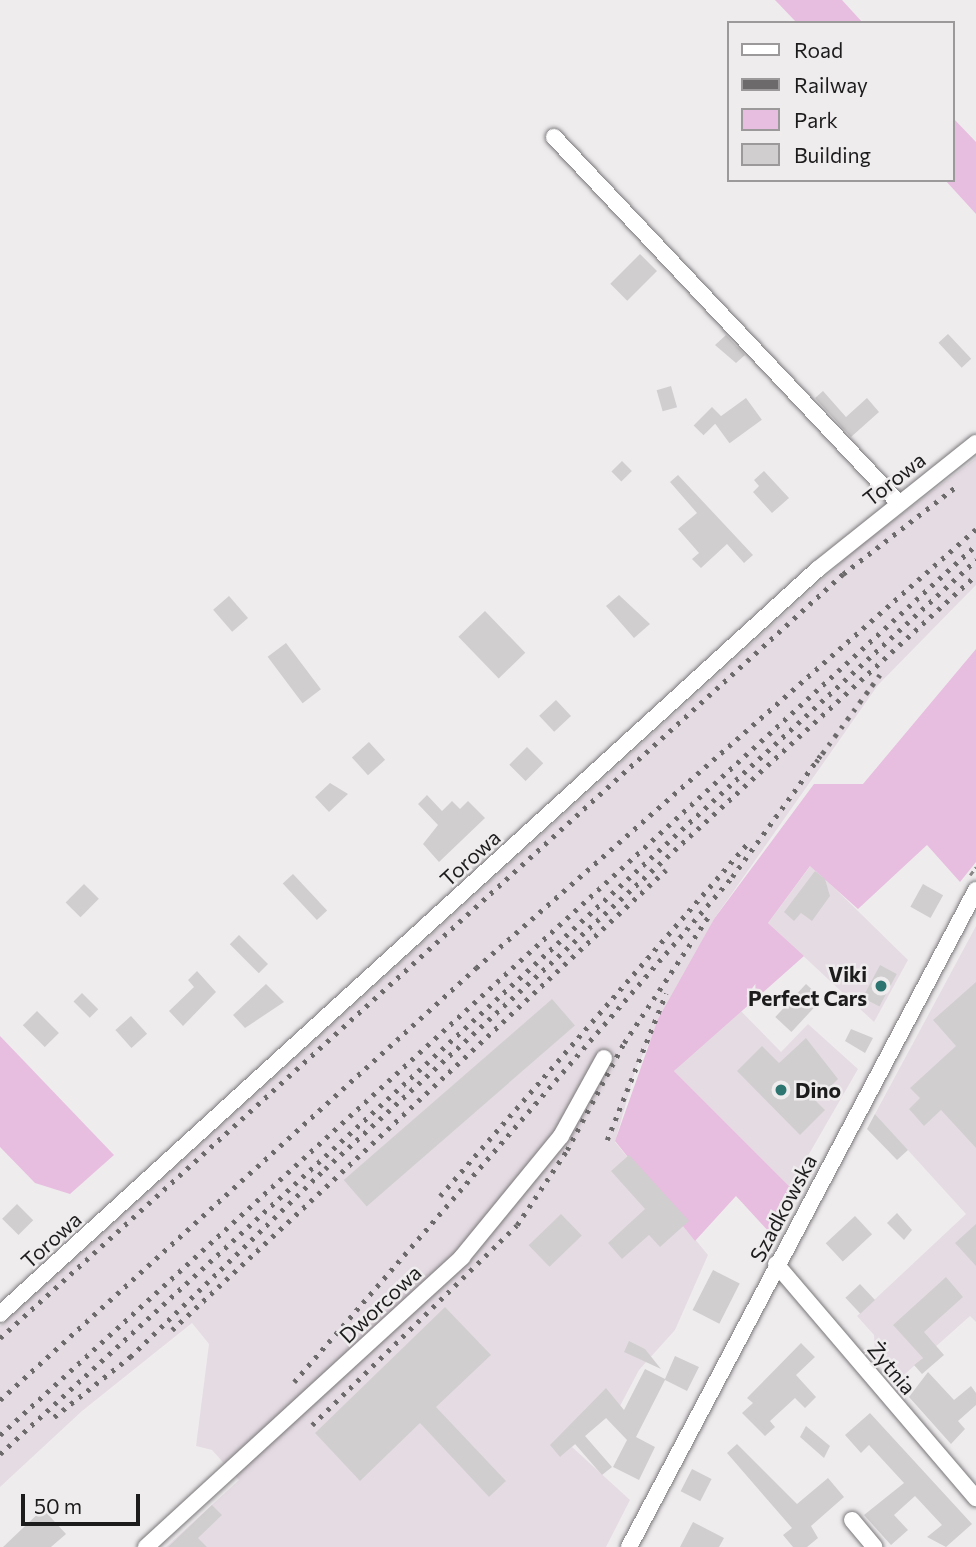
<!DOCTYPE html>
<meta charset="utf-8">
<style>
body{margin:0}
#map{position:relative;width:976px;height:1547px;overflow:hidden;background:#efecee;font-family:Commissioner,sans-serif}
div>[style]{position:absolute}
.built>*{inset:0;background:#e5dce3}
.green>*{inset:0;background:#e7bedf}
.building>*{inset:0;background:#d1ced0;transform-origin:0 0}
.path>*{height:2.5px;margin-top:-1.25px;transform-origin:0;background:repeating-linear-gradient(90deg,#888687 0 5px,transparent 0 8.5px)}
.roads{filter:drop-shadow(0 0 2px #797779) drop-shadow(0 0 2px #797779)}
.minor>*{height:16px;margin:-8px;padding:0 8px;transform-origin:8px;border-radius:8px;background:#fff}
.rail>*{height:4.5px;margin-top:-2.25px;transform-origin:0;background:repeating-linear-gradient(90deg,#6c6a6b 0 3.5px,transparent 0 10.5px)}
.dots>*{width:19px;height:19px;translate:-50% -50%;box-sizing:border-box;border:4px solid #efecee;border-radius:50%}
span{translate:-50% -50%;white-space:nowrap;text-align:center;line-height:1.15;-webkit-text-stroke:5px #efecee;paint-order:stroke}
.street-label{font-size:21px;color:#1d1c1d}
.poi-label{font-size:21px;color:#1d1c1d;font-weight:700}
.right{translate:-100% -50%;text-align:right}
.left{translate:0 -50%;text-align:left}
.legend{position:absolute;left:727px;top:21px;width:228px;height:161px;box-sizing:border-box;background:#efecee;border:2px solid #9b999a;margin:0;padding:9px 12px;list-style:none;font-size:21px;color:#1d1c1d}
.legend li{display:flex;align-items:center;gap:14px;height:35px}
.legend b{width:35px;border:2px solid #9b999a}
.scale{position:absolute;left:21px;top:1494px;width:119px;height:32px;box-sizing:border-box;border:4px solid #1d1c1d;border-top:0;padding-left:9px;font-size:21px;line-height:24px;white-space:nowrap;color:#1d1c1d;-webkit-text-stroke:5px #efecee;paint-order:stroke}
</style>
<div id="map">
<div class="built">
<i style="clip-path:polygon(976px 458px,976px 585px,878px 685px,714px 919px,636px 1068px,615px 1142px,708px 1255px,675px 1330px,639px 1370px,620px 1406px,572px 1447px,630px 1500px,606px 1547px,166px 1547px,239px 1480px,212px 1450px,196px 1446px,209px 1344px,192px 1323px,82px 1411px,0 1487px,0 1326px,857px 548px)"></i>
<i style="clip-path:polygon(811px 865px,908px 960px,874px 1022px,768px 923px)"></i>
<i style="clip-path:polygon(976px 926px,976px 1322px,970px 1316px,896px 1382px,875px 1355px,874px 1335px,857px 1316px,966px 1214px,875px 1114px)"></i>
<i style="clip-path:polygon(738px 1008px,781px 1052px,808px 1024px,858px 1069px,790px 1187px,674px 1071px)"></i>
</div>
<div class="green">
<i style="clip-path:polygon(775px 0,842px 0,863px 23px,797px 23px)"></i>
<i style="clip-path:polygon(953px 118px,976px 142px,976px 214px,945px 180px,953px 180px)"></i>
<i style="clip-path:polygon(976px 649px,976px 862px,960px 882px,927px 845px,858px 909px,810px 866px,768px 923px,804px 956px,674px 1071px,790px 1187px,769px 1232px,736px 1196px,695px 1241px,615px 1141px,658px 1019px,714px 919px,814px 784px,863px 784px)"></i>
<i style="clip-path:polygon(0 1036px,114px 1155px,70px 1194px,35px 1183px,0 1147px)"></i>
</div>
<div class="building">
<i style="left:640px;top:254px;width:24px;height:42px;rotate:45deg"></i>
<i style="left:948px;top:334px;width:34px;height:13px;rotate:47deg"></i>
<i style="clip-path:polygon(726px 335px,745px 355px,736px 363px,715px 345px)"></i>
<i style="left:671px;top:386px;width:22px;height:15px;rotate:74deg"></i>
<i style="clip-path:polygon(823px 391px,846px 417px,867px 398px,879px 412px,851px 437px,815px 398px)"></i>
<i style="left:746px;top:398px;width:27px;height:40px;rotate:54deg"></i>
<i style="left:712px;top:407px;width:14px;height:26px;rotate:45deg"></i>
<i style="left:622px;top:461px;width:14px;height:15px;rotate:45deg"></i>
<i style="clip-path:polygon(764px 471px,789px 498px,772px 513px,753px 492px,759px 486px,754px 480px)"></i>
<i style="clip-path:polygon(678px 475px,753px 555px,744px 563px,727px 544px,701px 568px,692px 559px,699px 553px,678px 529px,697px 513px,670px 482px)"></i>
<i style="clip-path:polygon(619px 595px,650px 624px,634px 638px,606px 606px)"></i>
<i style="left:229px;top:596px;width:29px;height:21px;rotate:49deg"></i>
<i style="left:485px;top:611px;width:58px;height:37px;rotate:46deg"></i>
<i style="left:286px;top:643px;width:58px;height:23px;rotate:53deg"></i>
<i style="left:556px;top:700px;width:22px;height:23px;rotate:47deg"></i>
<i style="left:369px;top:742px;width:24px;height:23px;rotate:48deg"></i>
<i style="left:527px;top:747px;width:23px;height:25px;rotate:45deg"></i>
<i style="clip-path:polygon(330px 783px,348px 794px,329px 812px,315px 797px)"></i>
<i style="clip-path:polygon(427px 795px,442px 811px,452px 801px,460px 809px,468px 801px,485px 818px,439px 862px,423px 844px,438px 825px,418px 804px)"></i>
<i style="clip-path:polygon(815px 871px,825px 879px,830px 896px,812px 921px,801px 913px,794px 921px,784px 912px)"></i>
<i style="left:293px;top:874px;width:50px;height:14px;rotate:47deg"></i>
<i style="left:84px;top:884px;width:21px;height:26px;rotate:45deg"></i>
<i style="left:923px;top:884px;width:23px;height:26px;rotate:29deg"></i>
<i style="left:239px;top:935px;width:41px;height:13px;rotate:45deg"></i>
<i style="left:880px;top:965px;width:19px;height:37px;rotate:28deg"></i>
<i style="clip-path:polygon(197px 971px,216px 992px,183px 1026px,169px 1011px,194px 987px,188px 980px)"></i>
<i style="clip-path:polygon(976px 982px,976px 1148px,941px 1110px,924px 1126px,909px 1109px,920px 1098px,910px 1088px,956px 1046px,933px 1020px)"></i>
<i style="clip-path:polygon(266px 984px,284px 1002px,245px 1028px,233px 1015px)"></i>
<i style="left:806px;top:984px;width:22px;height:45px;rotate:43deg"></i>
<i style="left:82px;top:993px;width:23px;height:12px;rotate:45deg"></i>
<i style="left:552px;top:999px;width:35px;height:276px;rotate:49deg"></i>
<i style="left:37px;top:1011px;width:31px;height:20px;rotate:45deg"></i>
<i style="left:131px;top:1016px;width:24px;height:21px;rotate:48deg"></i>
<i style="clip-path:polygon(851px 1029px,873px 1038px,865px 1053px,845px 1041px)"></i>
<i style="clip-path:polygon(806px 1038px,838px 1079px,816px 1101px,825px 1110px,800px 1135px,737px 1071px,762px 1046px,779px 1063px)"></i>
<i style="clip-path:polygon(875px 1114px,908px 1150px,897px 1160px,867px 1129px)"></i>
<i style="clip-path:polygon(629px 1155px,689px 1221px,660px 1247px,649px 1235px,622px 1259px,608px 1243px,645px 1209px,611px 1171px)"></i>
<i style="left:17px;top:1204px;width:23px;height:21px;rotate:45deg"></i>
<i style="clip-path:polygon(897px 1213px,912px 1230px,904px 1240px,887px 1223px)"></i>
<i style="left:561px;top:1214px;width:30px;height:45px;rotate:46deg"></i>
<i style="left:855px;top:1216px;width:25px;height:40px;rotate:47deg"></i>
<i style="clip-path:polygon(976px 1224px,976px 1266px,955px 1243px)"></i>
<i style="left:713px;top:1270px;width:30px;height:45px;rotate:27deg"></i>
<i style="clip-path:polygon(946px 1277px,963px 1297px,924px 1332px,944px 1355px,922px 1374px,914px 1365px,923px 1358px,893px 1325px)"></i>
<i style="left:860px;top:1284px;width:22px;height:20px;rotate:47deg"></i>
<i style="clip-path:polygon(445px 1307px,491px 1355px,436px 1407px,506px 1481px,489px 1497px,420px 1423px,360px 1481px,315px 1433px)"></i>
<i style="clip-path:polygon(629px 1341px,645px 1349px,661px 1369px,624px 1352px)"></i>
<i style="clip-path:polygon(801px 1343px,815px 1357px,796px 1375px,816px 1397px,805px 1408px,795px 1398px,770px 1421px,775px 1427px,765px 1436px,742px 1413px,753px 1403px,747px 1398px)"></i>
<i style="clip-path:polygon(675px 1356px,699px 1367px,687px 1391px,665px 1380px,636px 1437px,655px 1447px,639px 1480px,613px 1467px,627px 1440px,606px 1418px,585px 1436px,612px 1467px,602px 1475px,575px 1444px,560px 1457px,550px 1445px,606px 1388px,624px 1410px,645px 1369px,665px 1379px)"></i>
<i style="clip-path:polygon(928px 1372px,954px 1400px,971px 1386px,976px 1393px,976px 1405px,958px 1421px,965px 1429px,951px 1444px,909px 1397px)"></i>
<i style="clip-path:polygon(870px 1413px,972px 1524px,946px 1547px,927px 1537px,942px 1525px,915px 1496px,894px 1515px,908px 1530px,891px 1545px,864px 1515px,904px 1483px,869px 1445px,861px 1453px,845px 1435px)"></i>
<i style="clip-path:polygon(806px 1426px,830px 1446px,824px 1458px,800px 1437px)"></i>
<i style="clip-path:polygon(737px 1444px,797px 1504px,828px 1478px,844px 1497px,811px 1526px,818px 1538px,807px 1547px,793px 1547px,783px 1535px,792px 1528px,727px 1453px)"></i>
<i style="left:692px;top:1469px;width:22px;height:25px;rotate:27deg"></i>
<i style="clip-path:polygon(212px 1505px,222px 1515px,198px 1538px,207px 1547px,168px 1547px)"></i>
<i style="clip-path:polygon(43px 1509px,66px 1534px,51px 1547px,3px 1547px)"></i>
<i style="clip-path:polygon(693px 1522px,724px 1538px,719px 1547px,680px 1547px)"></i>
</div>
<div class="path">
<i style="left:970px;top:875px;width:10px;rotate:-53deg"></i>
</div>
<div class="roads">
<div class="minor">
<i style="left:554px;top:137px;width:500px;rotate:46.7deg"></i>
<i style="left:776px;top:1264px;width:308px;rotate:49.5deg"></i>
<i style="left:0;top:1314px;width:1106px;rotate:-42.33deg"></i>
<i style="left:818px;top:569px;width:202px;rotate:-38.6deg"></i>
<i style="left:852px;top:1520px;width:35px;rotate:50deg"></i>
<i style="left:146px;top:1547px;width:429px;rotate:-42.5deg"></i>
<i style="left:462px;top:1257px;width:156px;rotate:-50.7deg"></i>
<i style="left:561px;top:1136px;width:89px;rotate:-61.1deg"></i>
<i style="left:629px;top:1547px;width:743px;rotate:-62.16deg"></i>
</div>
</div>
<div class="rail">
<i style="left:816px;top:762px;width:115px;rotate:-53.8deg"></i>
<i style="left:607px;top:1140px;width:158px;rotate:-68.1deg"></i>
<i style="left:440px;top:1196px;width:466px;rotate:-48.9deg"></i>
<i style="left:172px;top:1330px;width:675px;rotate:-42.96deg"></i>
<i style="left:0;top:1338px;width:1138px;rotate:-42.19deg"></i>
<i style="left:843px;top:574px;width:145px;rotate:-37.7deg"></i>
<i style="left:294px;top:1382px;width:668px;rotate:-49.06deg"></i>
<i style="left:732px;top:877px;width:150px;rotate:-54deg"></i>
<i style="left:0;top:1400px;width:643px;rotate:-42.23deg"></i>
<i style="left:476px;top:968px;width:665px;rotate:-41.28deg"></i>
<i style="left:54px;top:1417px;width:97px;rotate:-38.3deg"></i>
<i style="left:130px;top:1357px;width:271px;rotate:-44deg"></i>
<i style="left:325px;top:1169px;width:881px;rotate:-42.38deg"></i>
<i style="left:312px;top:1425px;width:286px;rotate:-44.3deg"></i>
<i style="left:517px;top:1225px;width:90px;rotate:-56.3deg"></i>
<i style="left:567px;top:1150px;width:121px;rotate:-62deg"></i>
<i style="left:624px;top:1043px;width:151px;rotate:-56.3deg"></i>
<i style="left:0;top:1435px;width:1321px;rotate:-42.36deg"></i>
<i style="left:0;top:1454px;width:1324px;rotate:-42.49deg"></i>
</div>
<div class="dots">
<i style="left:881px;top:986px;background:#2c7570"></i>
<i style="left:781px;top:1090px;background:#2c7570"></i>
</div>
<div class="street-label">
<span style="left:894px;top:479px;rotate:-38deg">Torowa</span>
<span style="left:470px;top:858px;rotate:-42deg">Torowa</span>
<span style="left:783px;top:1208px;rotate:-62deg">Szadkowska</span>
<span style="left:51px;top:1240px;rotate:-42deg">Torowa</span>
<span style="left:380px;top:1304px;rotate:-43deg">Dworcowa</span>
<span style="left:892px;top:1368px;rotate:50deg">Żytnia</span>
</div>
<div class="poi-label">
<span class="right" style="left:867px;top:986px">Viki<br>Perfect Cars</span>
<span class="left" style="left:795px;top:1090px">Dino</span>
</div>
<ul class="legend">
<li><b style="height:9px;background:#fff"></b>Road</li>
<li><b style="height:9px;background:#6c6a6b"></b>Railway</li>
<li><b style="height:19px;background:#e7bedf"></b>Park</li>
<li><b style="height:19px;background:#d1ced0"></b>Building</li>
</ul>
<div class="scale">50 m</div>
</div>
